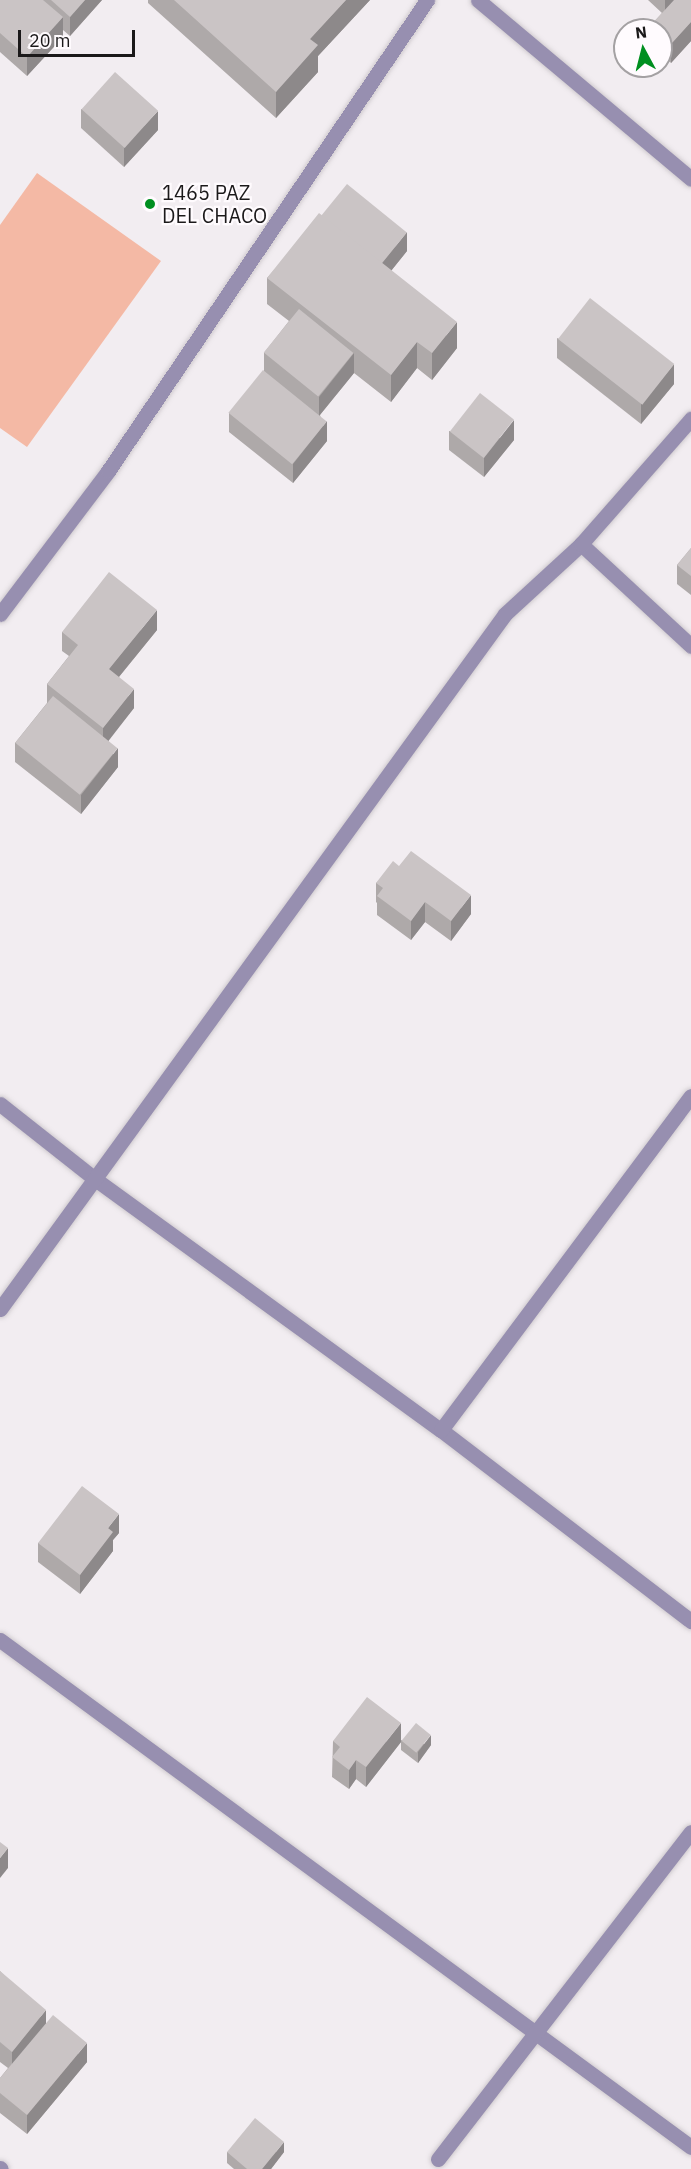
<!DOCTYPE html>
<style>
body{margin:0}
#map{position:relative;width:691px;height:2169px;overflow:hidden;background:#f2edf1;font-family:"IBM Plex Sans",sans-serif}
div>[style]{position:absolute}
.green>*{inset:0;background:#f4b9a5}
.roads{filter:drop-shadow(0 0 2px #d0cbcf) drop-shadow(0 0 2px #d0cbcf)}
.minor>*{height:15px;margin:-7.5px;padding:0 7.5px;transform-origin:7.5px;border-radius:7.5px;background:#978fb0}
.wall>*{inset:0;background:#aea9a9}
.shaded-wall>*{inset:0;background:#8d898a}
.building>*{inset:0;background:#cac4c5;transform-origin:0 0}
.dots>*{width:16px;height:16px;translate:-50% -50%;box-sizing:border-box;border:3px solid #fffbfe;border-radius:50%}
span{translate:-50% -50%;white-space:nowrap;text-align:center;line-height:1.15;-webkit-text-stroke:4.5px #fffbfe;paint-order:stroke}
.poi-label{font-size:20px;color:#1b191a}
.left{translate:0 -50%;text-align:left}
.north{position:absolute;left:613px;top:18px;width:60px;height:60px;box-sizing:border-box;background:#fffbfe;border:2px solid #a4a1a3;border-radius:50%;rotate:353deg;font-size:16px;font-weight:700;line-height:24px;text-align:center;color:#1b191a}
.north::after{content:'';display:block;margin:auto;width:21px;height:27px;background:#008f20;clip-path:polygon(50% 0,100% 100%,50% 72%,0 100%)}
.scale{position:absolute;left:18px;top:30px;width:117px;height:27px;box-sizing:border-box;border:3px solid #1b191a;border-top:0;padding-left:8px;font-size:18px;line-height:21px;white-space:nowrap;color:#1b191a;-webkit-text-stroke:4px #fffbfe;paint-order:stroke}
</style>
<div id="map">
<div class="green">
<i style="clip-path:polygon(37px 173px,161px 261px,27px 447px,0 428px,0 225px)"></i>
</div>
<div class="roads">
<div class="minor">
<i style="left:478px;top:0;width:278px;rotate:40deg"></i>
<i style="left:581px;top:544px;width:150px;rotate:42.8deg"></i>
<i style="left:0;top:614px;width:179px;rotate:-52.9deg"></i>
<i style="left:108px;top:471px;width:569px;rotate:-55.89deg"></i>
<i style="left:0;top:1104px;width:121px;rotate:38.3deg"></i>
<i style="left:95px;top:1179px;width:427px;rotate:36deg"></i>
<i style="left:441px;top:1430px;width:315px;rotate:37.4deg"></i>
<i style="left:0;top:1309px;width:859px;rotate:-54deg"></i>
<i style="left:505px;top:614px;width:103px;rotate:-42.6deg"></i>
<i style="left:581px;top:544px;width:167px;rotate:-48.7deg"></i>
<i style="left:441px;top:1430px;width:417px;rotate:-53.2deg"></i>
<i style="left:0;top:1640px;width:857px;rotate:36.27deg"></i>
<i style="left:438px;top:2159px;width:413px;rotate:-52.3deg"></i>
<i style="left:0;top:2168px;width:1px;rotate:45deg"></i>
</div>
</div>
<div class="wall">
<i style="clip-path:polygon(0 0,102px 0,70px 36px,63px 30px,63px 37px,27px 76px,0 52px)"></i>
<i style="clip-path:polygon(148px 0,370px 0,318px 56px,318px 72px,276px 118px,148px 3px)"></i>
<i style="clip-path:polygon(648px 0,691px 0,691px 41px,671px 63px,661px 53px,661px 30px,651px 30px,651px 25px,662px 13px)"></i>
<i style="clip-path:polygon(81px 109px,158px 130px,124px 167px,81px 128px)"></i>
<i style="clip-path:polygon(322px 216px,407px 251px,391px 271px,457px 348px,432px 380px,417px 368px,391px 402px,354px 373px,320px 415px,327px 441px,293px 483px,229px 432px,229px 413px,264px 371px,264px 353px,289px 321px,267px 304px,267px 278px)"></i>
<i style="clip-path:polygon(557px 338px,674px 384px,641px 424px,557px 358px)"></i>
<i style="clip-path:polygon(449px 431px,514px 440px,484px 477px,449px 450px)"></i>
<i style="clip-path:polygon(691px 548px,691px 595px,677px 584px,677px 565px)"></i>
<i style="clip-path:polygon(157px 630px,119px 677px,134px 708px,108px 740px,118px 767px,81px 814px,15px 762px,15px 743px,47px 703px,47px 684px,69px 656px,62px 651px,62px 632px)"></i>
<i style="clip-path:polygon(399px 866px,471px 914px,451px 941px,425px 922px,411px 940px,377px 915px,377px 903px,376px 902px,376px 883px)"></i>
<i style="clip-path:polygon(119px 1533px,113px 1540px,113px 1551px,80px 1594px,38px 1562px,38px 1543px)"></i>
<i style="clip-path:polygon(401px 1740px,431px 1745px,418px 1763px,401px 1750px)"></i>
<i style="clip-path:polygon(333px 1741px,401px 1742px,366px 1787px,356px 1779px,349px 1789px,332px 1777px)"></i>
<i style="clip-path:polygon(0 1971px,46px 2023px,87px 2062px,27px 2134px,0 2113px,0 2078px,8px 2068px,0 2062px)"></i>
<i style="clip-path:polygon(227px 2152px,284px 2152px,271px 2169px,234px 2169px,227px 2163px)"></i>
</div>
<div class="shaded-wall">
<i style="clip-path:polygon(85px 0,102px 0,70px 36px,70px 17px)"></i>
<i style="clip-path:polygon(346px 0,370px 0,318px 56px,318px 72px,276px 118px,276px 92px,310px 39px)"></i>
<i style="clip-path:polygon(665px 0,679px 0,665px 16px)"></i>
<i style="clip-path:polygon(63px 17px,63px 37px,27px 76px,27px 57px)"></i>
<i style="clip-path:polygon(691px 22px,691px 41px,671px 63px,671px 44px)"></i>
<i style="clip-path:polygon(158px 111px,158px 130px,124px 167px,124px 147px)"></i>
<i style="clip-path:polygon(407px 232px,407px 251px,378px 287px,378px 268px)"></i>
<i style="clip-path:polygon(457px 322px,457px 348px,432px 380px,432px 353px)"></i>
<i style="clip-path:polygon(417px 342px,417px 368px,391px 402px,391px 375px)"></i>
<i style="clip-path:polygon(354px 353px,354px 373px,319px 416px,319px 397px)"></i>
<i style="clip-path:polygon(674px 364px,674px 384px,641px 424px,641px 404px)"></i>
<i style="clip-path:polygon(514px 420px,514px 440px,484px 477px,484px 458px)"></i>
<i style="clip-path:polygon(327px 421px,327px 441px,293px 483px,293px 464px)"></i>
<i style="clip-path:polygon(157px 610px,157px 630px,109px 689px,109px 669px)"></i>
<i style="clip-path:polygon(134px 689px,134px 708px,103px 748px,103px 728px)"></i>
<i style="clip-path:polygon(118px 748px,118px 767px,81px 814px,81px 795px)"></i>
<i style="clip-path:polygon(471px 895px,471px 914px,451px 941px,451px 921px)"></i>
<i style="clip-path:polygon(425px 902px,425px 922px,411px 940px,411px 921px)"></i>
<i style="clip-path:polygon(119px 1514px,119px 1533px,113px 1540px,113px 1551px,80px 1594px,80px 1575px,108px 1528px)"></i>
<i style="clip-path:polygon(401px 1723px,401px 1742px,366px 1787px,366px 1767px)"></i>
<i style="clip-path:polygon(431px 1735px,431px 1745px,418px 1763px,418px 1752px)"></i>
<i style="clip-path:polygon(356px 1760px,356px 1779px,349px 1789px,349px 1770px)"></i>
<i style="clip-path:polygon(8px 1848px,8px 1868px,0 1878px,0 1858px)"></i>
<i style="clip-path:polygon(46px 2010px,46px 2029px,12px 2071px,12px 2052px)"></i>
<i style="clip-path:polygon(87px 2043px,87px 2062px,27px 2134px,27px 2115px)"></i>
<i style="clip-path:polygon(284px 2142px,284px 2152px,271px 2169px,262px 2169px)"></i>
</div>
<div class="building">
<i style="clip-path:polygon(0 0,43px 0,63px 17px,27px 57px,0 33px)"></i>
<i style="clip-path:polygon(51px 0,85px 0,70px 17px)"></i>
<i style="clip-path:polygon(174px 0,346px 0,310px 39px,318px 45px,276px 92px)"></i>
<i style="clip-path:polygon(674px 0,691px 0,691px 22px,671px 44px,661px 34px,661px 30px,657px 30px,651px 25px)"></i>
<i style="left:115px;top:72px;width:58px;height:50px;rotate:42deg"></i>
<i style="left:347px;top:184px;width:77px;height:41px;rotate:39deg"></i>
<i style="clip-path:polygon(319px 213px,457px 322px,432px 353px,417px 342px,391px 375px,267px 278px)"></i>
<i style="left:590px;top:298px;width:107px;height:52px;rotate:38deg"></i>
<i style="left:299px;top:309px;width:70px;height:56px;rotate:39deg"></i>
<i style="left:263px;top:370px;width:82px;height:55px;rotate:39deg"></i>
<i style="left:480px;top:393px;width:43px;height:49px;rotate:38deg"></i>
<i style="clip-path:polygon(691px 548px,691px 576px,677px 565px)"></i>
<i style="clip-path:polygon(109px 572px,157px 610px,109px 669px,134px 689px,103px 728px,47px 684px,78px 645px,62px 632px)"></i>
<i style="left:53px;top:696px;width:83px;height:60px;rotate:39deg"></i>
<i style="clip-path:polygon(411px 851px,471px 895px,451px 921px,425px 902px,411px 921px,377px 896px,383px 888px,376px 883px,393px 861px,399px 866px)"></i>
<i style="clip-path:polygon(82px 1486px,119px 1514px,108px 1528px,113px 1532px,80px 1575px,38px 1543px)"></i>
<i style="clip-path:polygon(367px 1697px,401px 1723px,366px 1767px,356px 1760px,349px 1770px,332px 1757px,340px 1747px,333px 1741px)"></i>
<i style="left:416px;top:1723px;width:19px;height:23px;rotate:39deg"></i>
<i style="clip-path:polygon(0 1842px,8px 1848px,0 1858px)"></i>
<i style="clip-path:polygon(0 1971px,46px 2010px,12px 2052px,0 2042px)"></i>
<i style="clip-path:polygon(53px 2015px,87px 2043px,27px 2115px,0 2093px,0 2078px)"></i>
<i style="clip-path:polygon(255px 2118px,284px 2142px,262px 2169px,247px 2169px,227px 2152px)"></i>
</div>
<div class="dots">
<i style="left:150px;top:204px;background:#008f20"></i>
</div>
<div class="poi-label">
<span class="left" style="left:162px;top:204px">1465 PAZ<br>DEL CHACO</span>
</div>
<div class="north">N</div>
<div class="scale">20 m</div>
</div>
